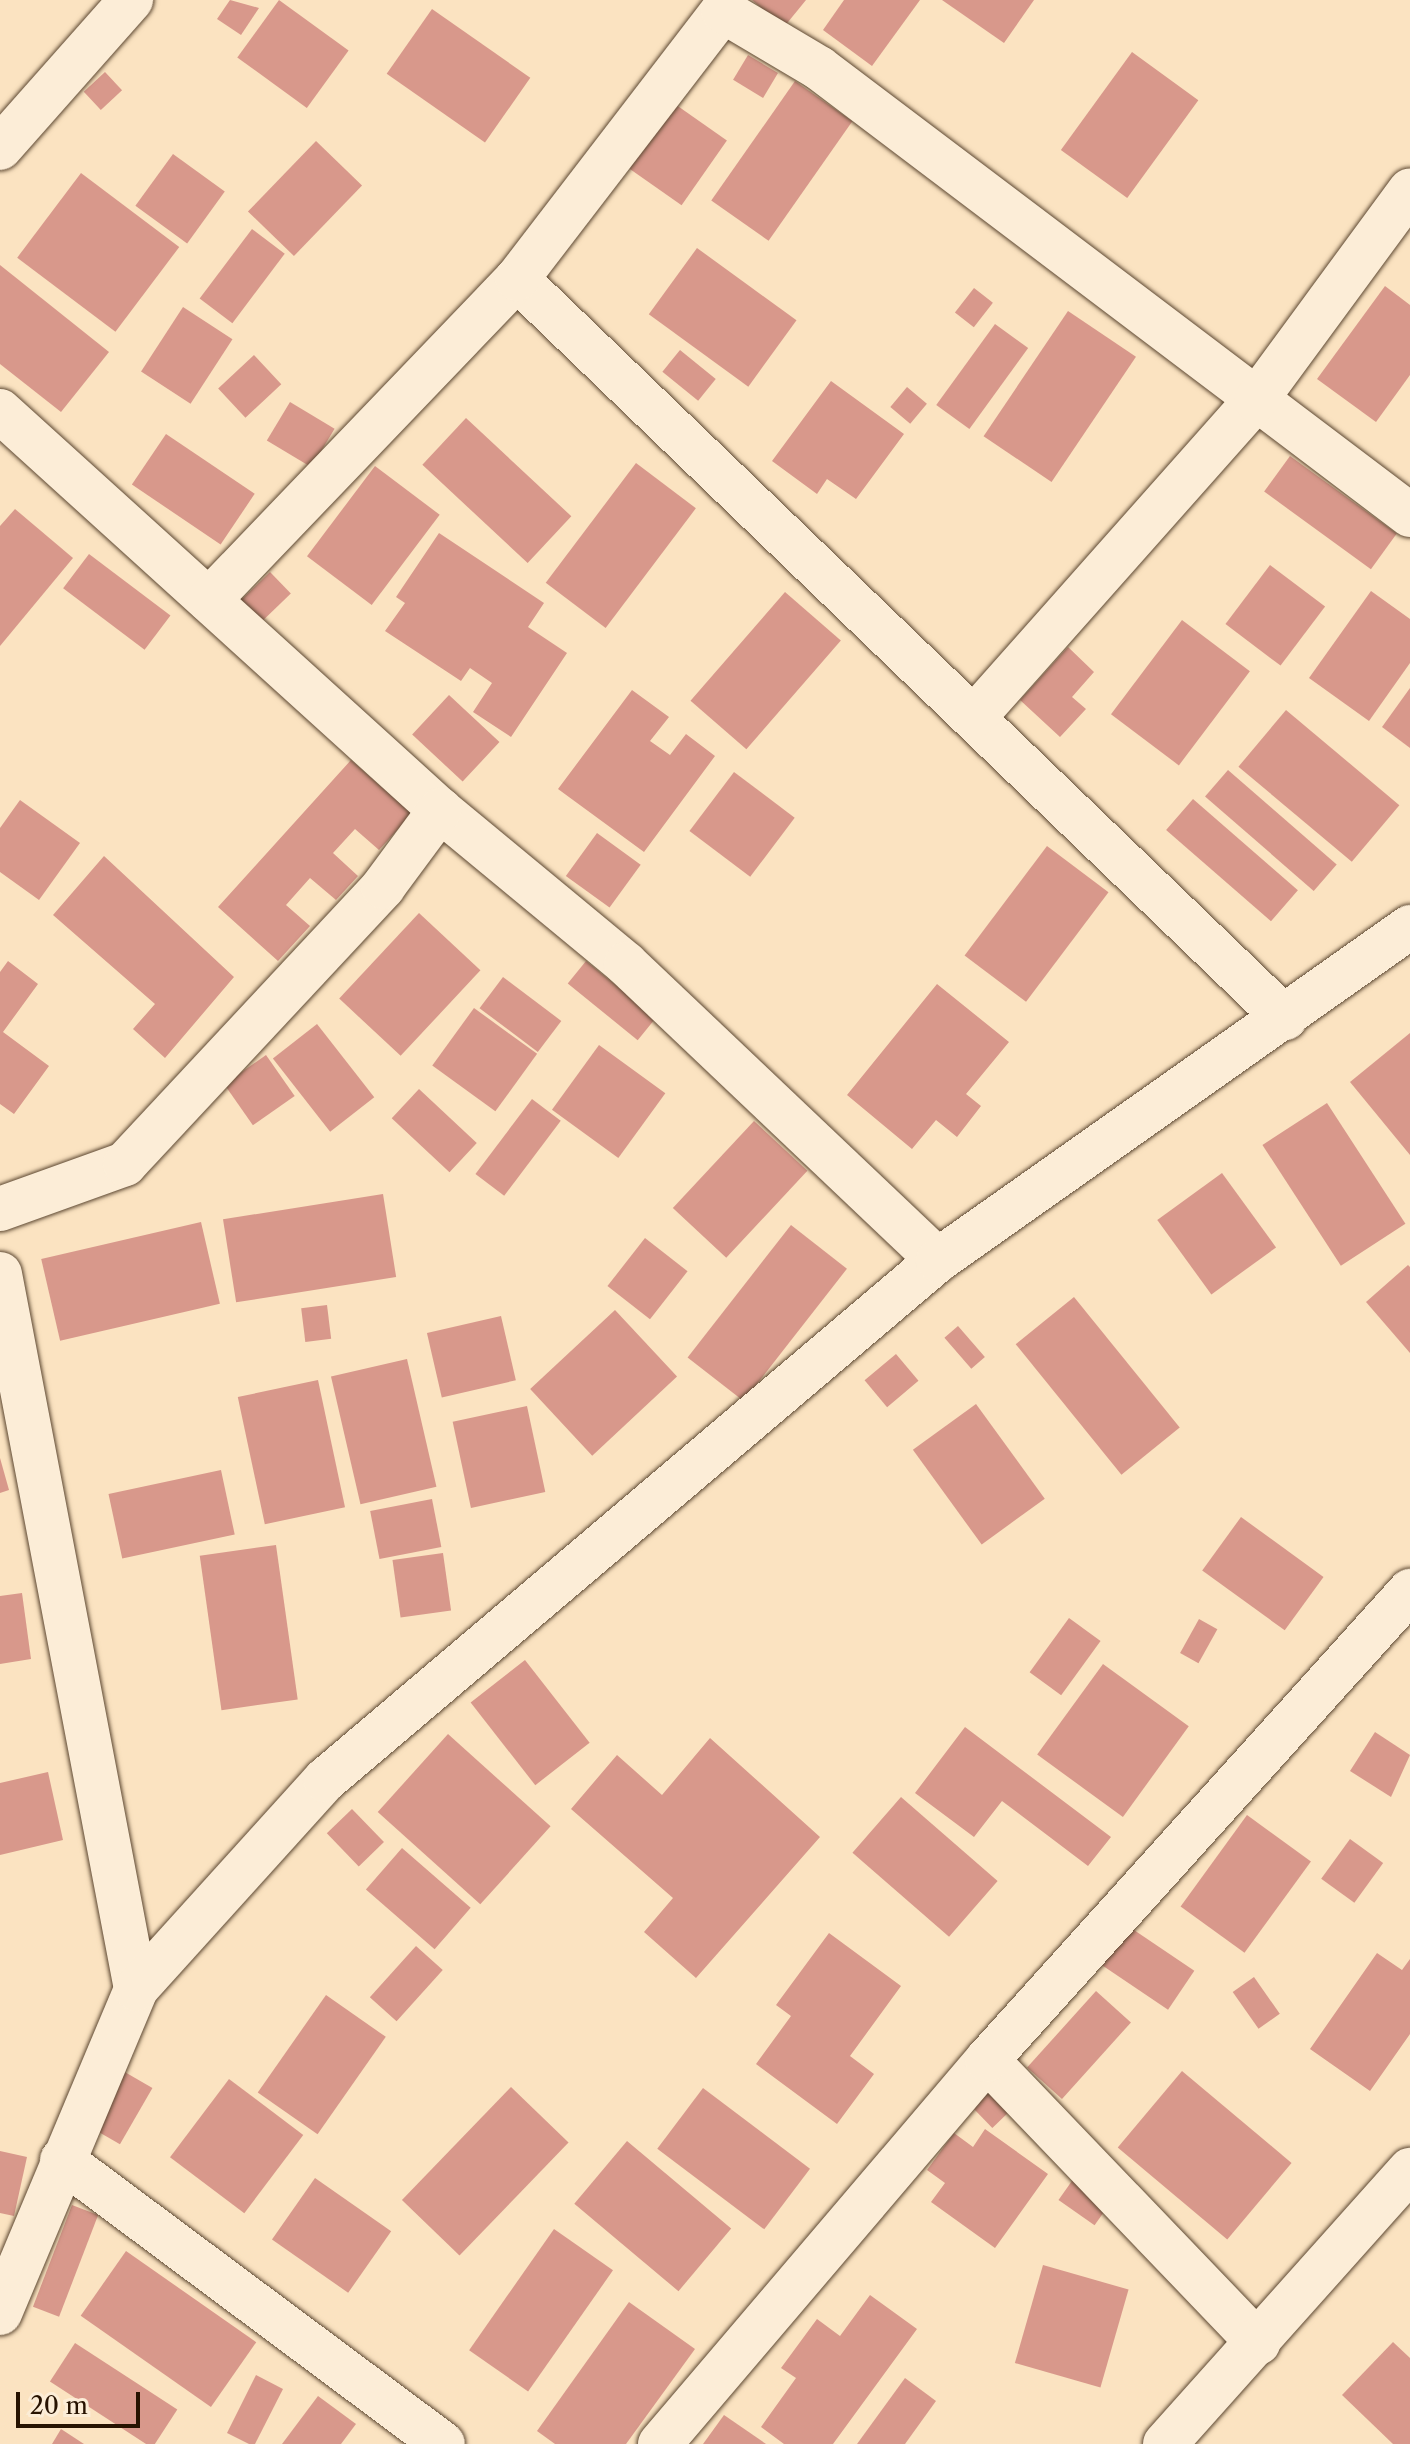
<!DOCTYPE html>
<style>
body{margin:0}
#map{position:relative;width:1410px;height:2444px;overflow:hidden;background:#fbe3c1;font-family:"Libre Caslon Text",serif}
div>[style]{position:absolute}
.building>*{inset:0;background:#d8988b;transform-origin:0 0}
.roads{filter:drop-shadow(0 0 2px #5c4731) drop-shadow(0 0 2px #5c4731)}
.minor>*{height:44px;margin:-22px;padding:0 22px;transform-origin:22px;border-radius:22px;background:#fcedd7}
span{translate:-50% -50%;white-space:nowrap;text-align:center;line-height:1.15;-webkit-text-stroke:6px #fcedd7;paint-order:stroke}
.scale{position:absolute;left:16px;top:2392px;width:124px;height:36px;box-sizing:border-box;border:4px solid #271301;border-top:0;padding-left:10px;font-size:24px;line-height:28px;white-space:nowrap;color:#271301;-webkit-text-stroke:6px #fcedd7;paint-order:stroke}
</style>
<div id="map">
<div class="building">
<i style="clip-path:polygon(230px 0,259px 8px,241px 35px,217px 19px)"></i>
<i style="left:279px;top:0;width:86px;height:71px;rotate:36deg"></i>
<i style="clip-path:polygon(752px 0,806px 0,784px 27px)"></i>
<i style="clip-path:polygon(844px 0,920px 0,872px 66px,823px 30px)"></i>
<i style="clip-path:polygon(942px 0,1034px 0,1004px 43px)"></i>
<i style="left:432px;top:9px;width:120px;height:79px;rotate:35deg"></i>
<i style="left:1132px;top:52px;width:82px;height:121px;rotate:36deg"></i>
<i style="left:748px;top:55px;width:35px;height:29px;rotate:31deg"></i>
<i style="left:105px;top:72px;width:25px;height:29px;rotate:47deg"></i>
<i style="left:795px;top:81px;width:70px;height:146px;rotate:35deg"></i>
<i style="left:672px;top:102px;width:67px;height:79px;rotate:35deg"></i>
<i style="left:316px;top:141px;width:64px;height:98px;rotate:44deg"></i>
<i style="left:173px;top:154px;width:64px;height:64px;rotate:36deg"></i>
<i style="left:81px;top:173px;width:123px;height:106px;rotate:37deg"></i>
<i style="left:252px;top:229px;width:41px;height:87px;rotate:37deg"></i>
<i style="left:697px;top:248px;width:123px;height:82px;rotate:36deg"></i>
<i style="clip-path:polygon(0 265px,109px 352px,61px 412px,0 364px)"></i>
<i style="clip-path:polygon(1385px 286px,1410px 305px,1410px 375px,1376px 422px,1317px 379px)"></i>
<i style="left:974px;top:288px;width:24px;height:31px;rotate:38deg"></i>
<i style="left:183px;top:307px;width:59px;height:77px;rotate:33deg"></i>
<i style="left:1068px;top:311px;width:82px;height:151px;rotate:34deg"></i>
<i style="left:995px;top:324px;width:41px;height:100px;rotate:36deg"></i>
<i style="left:680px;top:350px;width:46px;height:28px;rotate:39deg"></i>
<i style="left:254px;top:355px;width:40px;height:49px;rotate:47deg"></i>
<i style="clip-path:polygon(831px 381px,904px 434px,856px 499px,827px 479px,817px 494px,772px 461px)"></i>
<i style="left:907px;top:387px;width:26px;height:26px;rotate:40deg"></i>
<i style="left:290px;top:402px;width:52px;height:45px;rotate:31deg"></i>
<i style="left:466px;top:418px;width:144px;height:64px;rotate:43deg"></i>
<i style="left:166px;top:434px;width:107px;height:61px;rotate:34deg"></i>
<i style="left:1290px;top:456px;width:132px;height:44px;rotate:36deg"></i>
<i style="left:636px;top:463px;width:75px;height:150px;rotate:37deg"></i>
<i style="left:375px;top:466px;width:81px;height:113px;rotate:37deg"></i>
<i style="clip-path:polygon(15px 509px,73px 558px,0 646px,0 526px)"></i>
<i style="clip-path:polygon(439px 533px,544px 603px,528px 627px,567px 653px,511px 737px,473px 712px,492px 683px,470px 668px,461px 681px,385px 631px,405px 603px,396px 597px)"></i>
<i style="left:89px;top:554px;width:102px;height:43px;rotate:37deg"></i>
<i style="left:1270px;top:565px;width:69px;height:74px;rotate:37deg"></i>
<i style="left:270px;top:572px;width:30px;height:40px;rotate:46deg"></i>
<i style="clip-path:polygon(1371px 591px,1410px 619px,1410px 663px,1369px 721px,1309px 678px)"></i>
<i style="left:785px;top:592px;width:74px;height:144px;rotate:41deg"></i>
<i style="left:1182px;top:620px;width:85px;height:118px;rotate:37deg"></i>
<i style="clip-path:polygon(1068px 647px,1094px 672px,1072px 697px,1086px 709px,1060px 737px,1020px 700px)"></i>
<i style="clip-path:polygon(1410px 688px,1410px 748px,1382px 727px)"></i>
<i style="clip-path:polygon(632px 690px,669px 717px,650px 741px,670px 755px,686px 734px,715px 756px,644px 852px,558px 789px)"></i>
<i style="left:449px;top:695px;width:69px;height:54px;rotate:43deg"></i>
<i style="left:1286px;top:710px;width:148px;height:74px;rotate:40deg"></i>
<i style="clip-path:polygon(351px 760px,412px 814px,379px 850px,355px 829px,333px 853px,358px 876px,336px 900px,310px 878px,286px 905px,310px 926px,278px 961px,218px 907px)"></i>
<i style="left:1228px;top:770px;width:144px;height:35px;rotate:41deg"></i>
<i style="left:734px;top:772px;width:76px;height:74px;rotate:37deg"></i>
<i style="left:1193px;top:799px;width:139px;height:41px;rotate:41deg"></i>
<i style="clip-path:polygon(20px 800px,80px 843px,39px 900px,0 872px,0 828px)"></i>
<i style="left:597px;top:833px;width:54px;height:53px;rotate:36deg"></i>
<i style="left:1047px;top:846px;width:77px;height:137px;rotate:37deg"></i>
<i style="clip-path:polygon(104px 856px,234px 977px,165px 1058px,133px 1029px,155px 1004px,53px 915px)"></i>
<i style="left:419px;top:913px;width:84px;height:117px;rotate:43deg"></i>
<i style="clip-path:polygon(8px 961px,38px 984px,3px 1032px,49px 1066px,14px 1114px,0 1104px,0 972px)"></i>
<i style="left:586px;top:961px;width:90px;height:29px;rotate:39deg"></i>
<i style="left:503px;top:977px;width:73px;height:39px;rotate:37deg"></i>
<i style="clip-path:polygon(937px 984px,1009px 1042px,966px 1094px,981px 1106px,957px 1137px,936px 1120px,912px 1149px,847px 1095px)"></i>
<i style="left:474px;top:1008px;width:78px;height:71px;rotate:36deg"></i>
<i style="left:317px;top:1024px;width:93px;height:56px;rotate:52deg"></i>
<i style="clip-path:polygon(1410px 1033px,1410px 1155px,1350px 1082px)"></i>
<i style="left:599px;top:1045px;width:82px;height:80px;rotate:36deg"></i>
<i style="left:266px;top:1055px;width:50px;height:51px;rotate:55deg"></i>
<i style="left:419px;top:1089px;width:79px;height:40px;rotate:43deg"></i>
<i style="left:532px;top:1099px;width:36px;height:94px;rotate:37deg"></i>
<i style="left:1327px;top:1103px;width:144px;height:77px;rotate:57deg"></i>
<i style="left:754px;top:1121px;width:73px;height:119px;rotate:43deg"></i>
<i style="left:1222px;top:1173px;width:92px;height:80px;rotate:54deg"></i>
<i style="left:383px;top:1194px;width:84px;height:162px;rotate:81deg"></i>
<i style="left:201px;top:1222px;width:84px;height:164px;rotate:77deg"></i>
<i style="left:791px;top:1225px;width:71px;height:168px;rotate:38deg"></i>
<i style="left:645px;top:1238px;width:54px;height:61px;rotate:38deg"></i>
<i style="clip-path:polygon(1408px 1265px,1410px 1267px,1410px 1353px,1366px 1302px)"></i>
<i style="left:1074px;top:1297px;width:168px;height:75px;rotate:51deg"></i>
<i style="left:327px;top:1305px;width:34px;height:26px;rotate:83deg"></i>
<i style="left:615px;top:1310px;width:91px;height:116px;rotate:47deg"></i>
<i style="left:501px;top:1316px;width:66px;height:76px;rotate:77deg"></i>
<i style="left:958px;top:1326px;width:41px;height:18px;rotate:49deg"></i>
<i style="left:896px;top:1354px;width:35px;height:41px;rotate:50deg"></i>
<i style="left:407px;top:1359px;width:131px;height:78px;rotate:77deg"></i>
<i style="left:318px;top:1380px;width:130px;height:82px;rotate:78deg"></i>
<i style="left:976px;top:1404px;width:117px;height:78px;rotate:54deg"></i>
<i style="left:527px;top:1406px;width:88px;height:76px;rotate:78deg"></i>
<i style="clip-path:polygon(0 1458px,9px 1490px,0 1493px)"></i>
<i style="left:221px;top:1470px;width:66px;height:115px;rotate:78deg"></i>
<i style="left:432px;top:1499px;width:49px;height:63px;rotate:79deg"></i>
<i style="left:1241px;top:1517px;width:102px;height:66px;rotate:36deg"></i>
<i style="left:276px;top:1545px;width:156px;height:77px;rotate:82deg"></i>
<i style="left:443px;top:1553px;width:58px;height:51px;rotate:82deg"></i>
<i style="clip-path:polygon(22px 1593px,31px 1659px,0 1664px,0 1596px)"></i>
<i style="left:1069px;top:1618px;width:39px;height:67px;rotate:36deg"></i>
<i style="left:1199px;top:1619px;width:21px;height:39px;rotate:29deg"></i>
<i style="left:525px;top:1660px;width:105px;height:69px;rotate:52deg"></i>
<i style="left:1103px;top:1664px;width:106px;height:112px;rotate:36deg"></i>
<i style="clip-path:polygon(965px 1727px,1111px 1837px,1088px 1866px,1002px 1801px,974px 1837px,915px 1793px)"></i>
<i style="clip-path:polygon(1375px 1732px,1410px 1755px,1391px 1797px,1350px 1771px)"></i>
<i style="left:448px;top:1734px;width:138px;height:105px;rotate:42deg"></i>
<i style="clip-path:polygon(710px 1738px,820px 1837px,696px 1978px,644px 1932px,673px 1898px,571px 1809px,617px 1755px,662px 1795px)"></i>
<i style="clip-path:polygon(48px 1772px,63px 1840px,0 1855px,0 1783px)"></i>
<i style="left:901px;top:1797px;width:128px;height:74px;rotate:41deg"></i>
<i style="left:352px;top:1809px;width:46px;height:35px;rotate:46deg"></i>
<i style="left:1247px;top:1815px;width:79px;height:113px;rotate:36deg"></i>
<i style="left:1350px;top:1839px;width:41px;height:49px;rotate:36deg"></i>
<i style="left:402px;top:1848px;width:91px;height:55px;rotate:41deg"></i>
<i style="left:1128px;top:1926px;width:80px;height:47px;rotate:34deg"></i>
<i style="clip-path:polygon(829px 1933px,901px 1986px,850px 2056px,874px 2074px,837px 2124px,756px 2064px,791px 2016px,776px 2005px)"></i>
<i style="left:416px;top:1946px;width:36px;height:69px;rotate:42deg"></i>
<i style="clip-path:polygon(1377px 1953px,1402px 1970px,1410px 1959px,1410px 2034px,1370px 2091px,1310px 2049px)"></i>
<i style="left:1254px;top:1977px;width:45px;height:26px;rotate:55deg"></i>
<i style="left:1096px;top:1991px;width:47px;height:103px;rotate:42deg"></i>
<i style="left:326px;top:1995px;width:73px;height:119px;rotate:35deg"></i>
<i style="left:123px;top:2071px;width:34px;height:65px;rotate:30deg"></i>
<i style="left:1182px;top:2071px;width:143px;height:100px;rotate:40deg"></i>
<i style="left:989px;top:2077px;width:39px;height:33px;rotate:46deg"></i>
<i style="left:229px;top:2079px;width:93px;height:98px;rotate:37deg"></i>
<i style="left:511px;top:2087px;width:80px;height:157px;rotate:44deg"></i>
<i style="left:703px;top:2088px;width:134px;height:76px;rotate:37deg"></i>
<i style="clip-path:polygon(985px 2129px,1048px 2174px,995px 2248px,931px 2202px,945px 2183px,927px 2170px,954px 2133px,973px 2147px)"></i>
<i style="left:627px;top:2141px;width:136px;height:82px;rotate:40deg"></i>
<i style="clip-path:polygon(0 2151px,27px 2157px,14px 2216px,0 2213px)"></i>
<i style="left:315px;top:2178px;width:93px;height:75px;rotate:35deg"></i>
<i style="left:1074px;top:2178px;width:44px;height:27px;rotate:35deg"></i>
<i style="left:72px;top:2205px;width:28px;height:109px;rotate:21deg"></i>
<i style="left:554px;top:2229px;width:72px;height:148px;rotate:35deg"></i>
<i style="left:126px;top:2251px;width:159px;height:79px;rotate:35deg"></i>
<i style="left:1043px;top:2265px;width:89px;height:102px;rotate:16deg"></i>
<i style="clip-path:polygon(870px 2295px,917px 2329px,833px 2444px,784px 2444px,761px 2427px,796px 2378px,781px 2368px,817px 2319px,840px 2336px)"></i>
<i style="clip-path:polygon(629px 2302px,695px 2349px,626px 2444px,555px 2444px,537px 2431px)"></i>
<i style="clip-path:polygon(1393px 2342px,1410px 2358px,1410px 2444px,1393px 2444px,1342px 2395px)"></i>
<i style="left:75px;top:2343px;width:122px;height:46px;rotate:33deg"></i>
<i style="clip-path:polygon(256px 2375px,283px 2389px,255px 2444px,249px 2444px,227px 2433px)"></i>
<i style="clip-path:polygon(905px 2378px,936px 2401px,905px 2444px,857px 2444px)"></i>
<i style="clip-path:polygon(318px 2396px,356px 2424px,341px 2444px,282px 2444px)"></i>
<i style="clip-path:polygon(724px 2415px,766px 2444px,703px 2444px)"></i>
<i style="clip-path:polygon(61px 2429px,84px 2444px,52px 2444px)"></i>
</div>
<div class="roads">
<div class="minor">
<i style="left:0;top:148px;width:198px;rotate:-48.5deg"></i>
<i style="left:517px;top:279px;width:1066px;rotate:43.9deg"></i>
<i style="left:0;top:411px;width:594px;rotate:42.2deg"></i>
<i style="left:440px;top:810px;width:241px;rotate:39.6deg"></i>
<i style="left:626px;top:964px;width:430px;rotate:43.5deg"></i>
<i style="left:209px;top:600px;width:445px;rotate:-46.2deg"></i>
<i style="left:517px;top:279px;width:338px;rotate:-52.5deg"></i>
<i style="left:723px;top:11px;width:112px;rotate:30.7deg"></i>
<i style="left:819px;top:68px;width:741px;rotate:37.1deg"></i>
<i style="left:977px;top:714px;width:420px;rotate:-48.4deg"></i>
<i style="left:1256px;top:400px;width:260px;rotate:-53.7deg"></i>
<i style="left:0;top:1209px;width:133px;rotate:-19.8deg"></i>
<i style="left:125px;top:1164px;width:379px;rotate:-47deg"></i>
<i style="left:383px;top:887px;width:96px;rotate:-53.5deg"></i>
<i style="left:0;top:1274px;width:728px;rotate:79.23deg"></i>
<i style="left:987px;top:2060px;width:392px;rotate:46.2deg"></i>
<i style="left:62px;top:2160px;width:475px;rotate:36.7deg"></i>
<i style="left:0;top:2313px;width:351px;rotate:-67.2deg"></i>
<i style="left:136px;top:1989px;width:282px;rotate:-47.9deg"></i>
<i style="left:325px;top:1780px;width:804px;rotate:-40.31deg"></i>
<i style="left:938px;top:1260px;width:578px;rotate:-35.2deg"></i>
<i style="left:660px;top:2444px;width:504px;rotate:-49.58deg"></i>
<i style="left:987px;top:2060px;width:632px;rotate:-47.95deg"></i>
<i style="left:1165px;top:2444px;width:368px;rotate:-48.2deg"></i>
</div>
</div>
<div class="scale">20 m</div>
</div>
